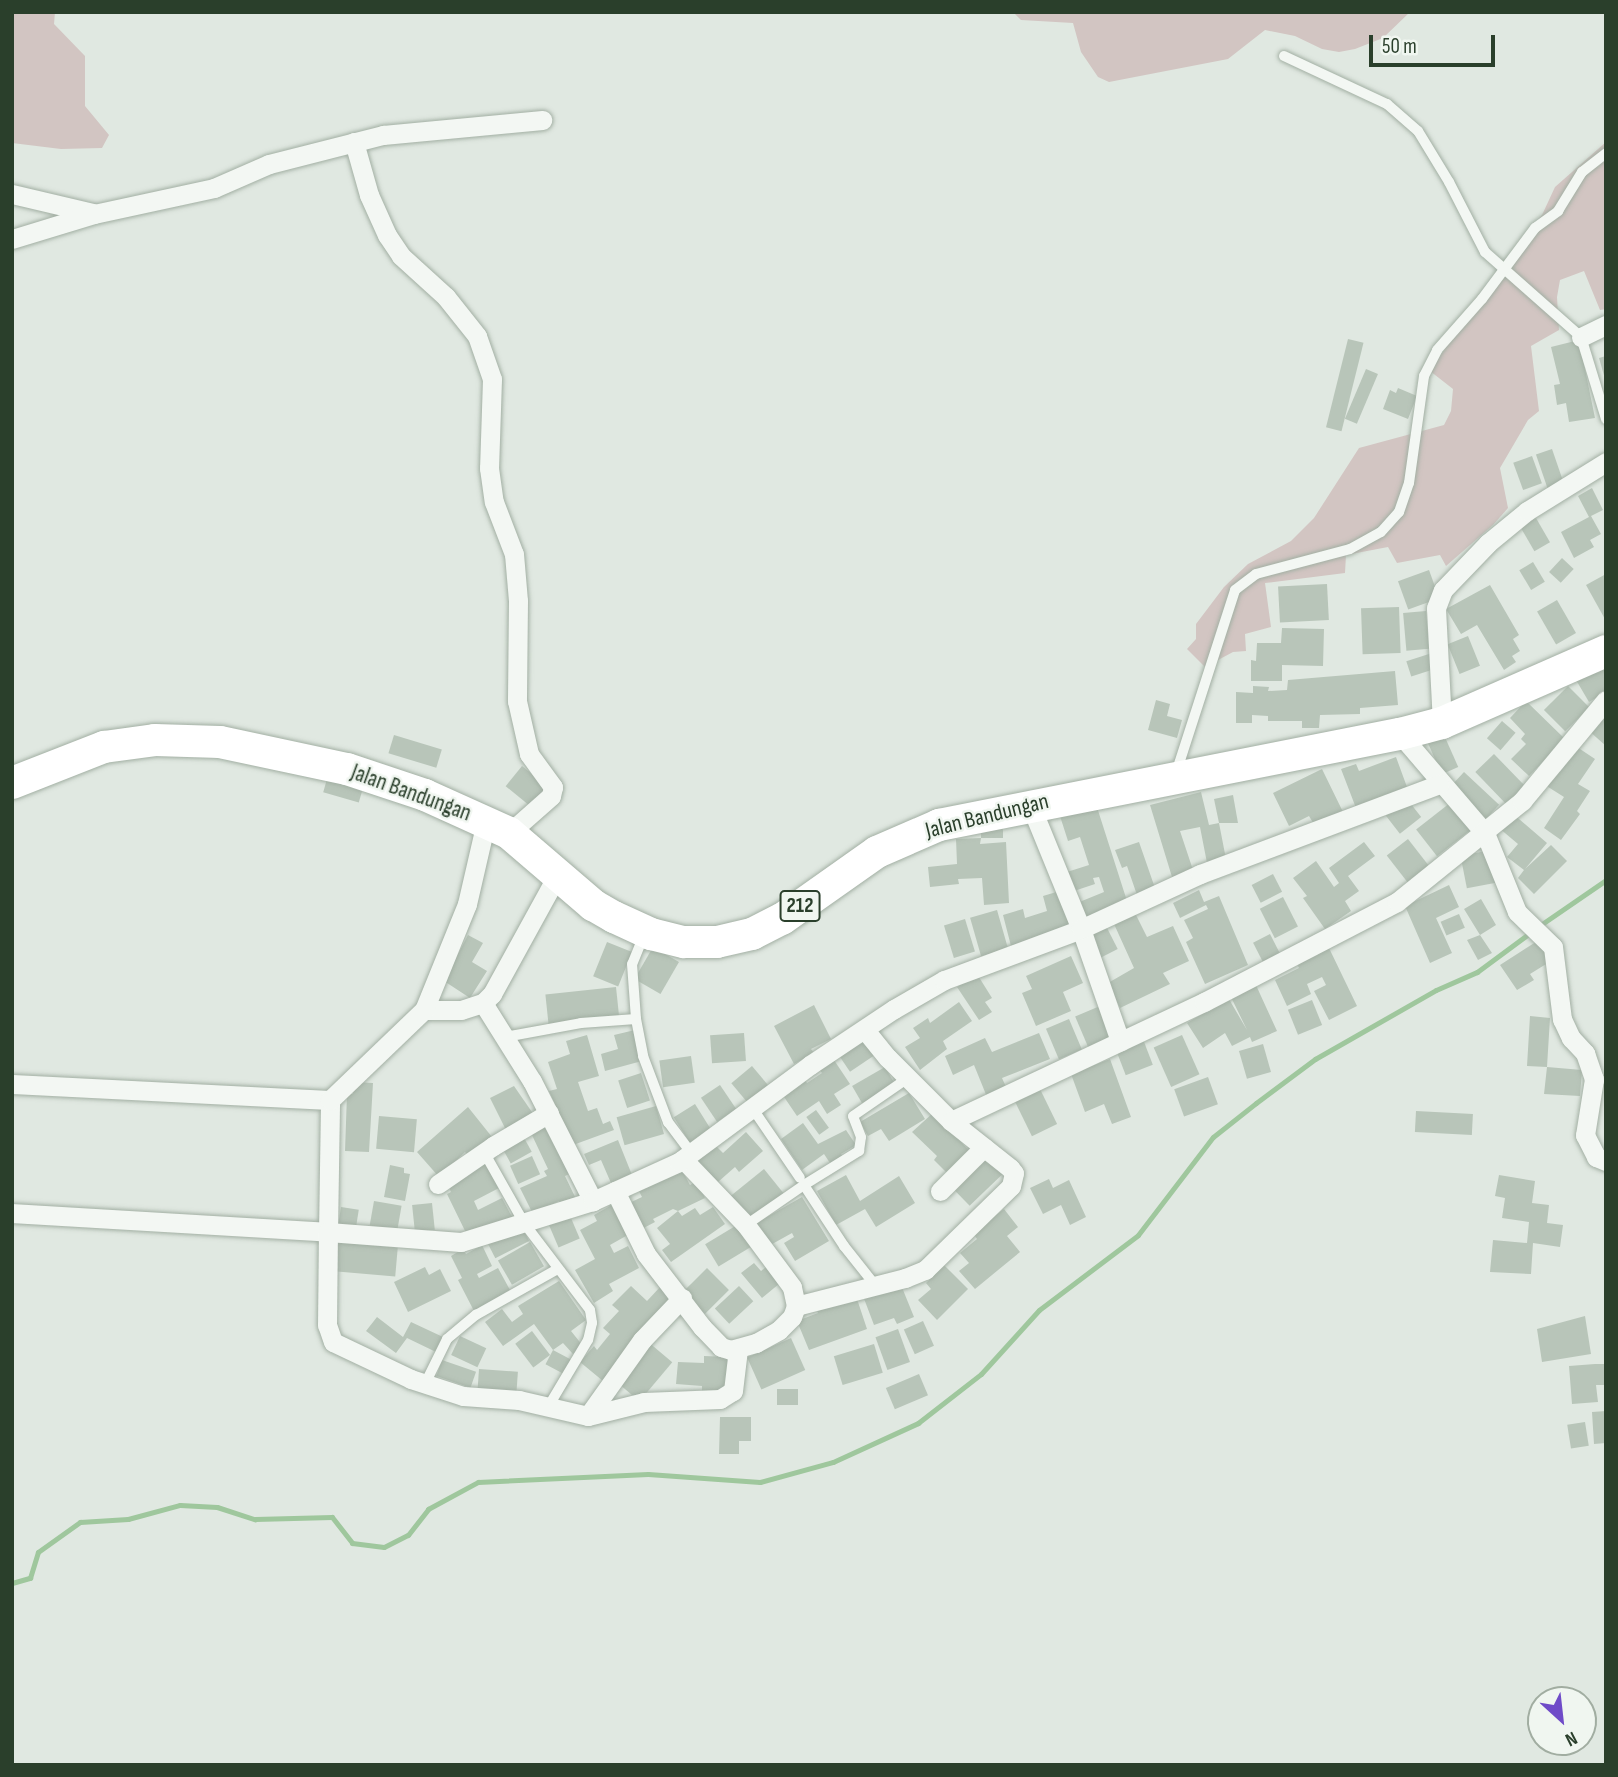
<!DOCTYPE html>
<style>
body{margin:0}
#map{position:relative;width:1618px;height:1777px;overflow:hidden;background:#e0e8e1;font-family:"Sofia Sans Condensed",sans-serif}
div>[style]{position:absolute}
.green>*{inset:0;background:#d2c5c2}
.stream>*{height:5px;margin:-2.5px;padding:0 2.5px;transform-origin:2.5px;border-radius:2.5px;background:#9fc79d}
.building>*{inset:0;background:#b8c5b9;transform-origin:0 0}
.roads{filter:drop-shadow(0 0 2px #a2afa3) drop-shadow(0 0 2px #a2afa3)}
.service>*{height:10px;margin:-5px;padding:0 5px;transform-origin:5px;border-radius:5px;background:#f3f7f3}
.minor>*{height:19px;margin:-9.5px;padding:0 9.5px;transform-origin:9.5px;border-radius:9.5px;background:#f3f7f3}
.primary>*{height:32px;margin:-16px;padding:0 16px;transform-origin:16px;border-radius:16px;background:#fff}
span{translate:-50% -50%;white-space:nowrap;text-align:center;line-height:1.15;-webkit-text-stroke:5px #f0f6f0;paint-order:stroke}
.shield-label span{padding:2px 5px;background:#f0f6f0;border:2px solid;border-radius:5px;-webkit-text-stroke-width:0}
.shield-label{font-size:21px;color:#2a3f2b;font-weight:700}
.street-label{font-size:23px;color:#2a3f2b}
.frame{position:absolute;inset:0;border:14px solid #2a3f2b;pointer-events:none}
.north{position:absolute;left:1527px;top:1686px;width:70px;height:70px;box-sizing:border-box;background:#f0f6f0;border:2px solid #a1ada1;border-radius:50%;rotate:153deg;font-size:19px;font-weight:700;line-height:28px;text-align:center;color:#2a3f2b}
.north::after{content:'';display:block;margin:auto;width:24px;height:32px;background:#6f4bc8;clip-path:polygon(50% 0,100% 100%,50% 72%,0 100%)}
.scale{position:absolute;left:1369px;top:35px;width:126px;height:32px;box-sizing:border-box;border:4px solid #2a3f2b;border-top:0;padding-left:9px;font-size:21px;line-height:24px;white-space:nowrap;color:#2a3f2b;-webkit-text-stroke:5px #f0f6f0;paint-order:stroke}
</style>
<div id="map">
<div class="green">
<i style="clip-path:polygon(12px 12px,55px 12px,54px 24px,85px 56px,85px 106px,109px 135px,102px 148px,61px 149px,12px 143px)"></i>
<i style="clip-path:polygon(1013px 12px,1410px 12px,1383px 38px,1355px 49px,1339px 52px,1322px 49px,1295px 36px,1265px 30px,1228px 59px,1109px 82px,1098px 77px,1081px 52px,1073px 23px,1021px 20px)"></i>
<i style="clip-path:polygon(1606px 142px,1606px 309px,1600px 310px,1584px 271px,1560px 280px,1557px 297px,1559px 330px,1531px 346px,1539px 411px,1528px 420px,1500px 468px,1508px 508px,1493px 525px,1446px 566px,1440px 555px,1397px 563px,1388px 547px,1346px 555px,1345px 573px,1265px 583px,1271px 627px,1245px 634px,1246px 651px,1233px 652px,1205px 667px,1187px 649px,1196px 639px,1196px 624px,1224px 587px,1248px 564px,1291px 541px,1314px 518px,1359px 448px,1444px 425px,1451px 411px,1453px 389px,1430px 371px,1500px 266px,1542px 215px,1555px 187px)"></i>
</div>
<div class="stream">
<i style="left:1539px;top:926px;width:81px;rotate:-34.5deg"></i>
<i style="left:12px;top:1583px;width:19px;rotate:-16deg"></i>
<i style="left:30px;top:1578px;width:27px;rotate:-73deg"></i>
<i style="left:38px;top:1552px;width:52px;rotate:-35.5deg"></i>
<i style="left:80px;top:1522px;width:48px;rotate:-3.6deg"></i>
<i style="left:128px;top:1519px;width:54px;rotate:-15.1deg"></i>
<i style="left:180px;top:1505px;width:37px;rotate:3deg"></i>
<i style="left:217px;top:1507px;width:40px;rotate:18deg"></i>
<i style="left:255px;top:1519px;width:77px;rotate:-1.5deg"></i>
<i style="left:332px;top:1517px;width:33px;rotate:52deg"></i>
<i style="left:352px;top:1543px;width:32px;rotate:7deg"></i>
<i style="left:384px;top:1547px;width:27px;rotate:-27deg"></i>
<i style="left:408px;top:1535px;width:33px;rotate:-52deg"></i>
<i style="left:428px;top:1509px;width:57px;rotate:-28.4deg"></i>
<i style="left:478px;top:1482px;width:170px;rotate:-2.7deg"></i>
<i style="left:648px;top:1474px;width:112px;rotate:4.1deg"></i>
<i style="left:760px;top:1482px;width:76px;rotate:-15.3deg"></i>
<i style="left:833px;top:1462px;width:94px;rotate:-24.6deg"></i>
<i style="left:918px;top:1423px;width:80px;rotate:-37.9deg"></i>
<i style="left:981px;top:1374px;width:86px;rotate:-47.8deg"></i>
<i style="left:1039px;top:1310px;width:124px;rotate:-37.1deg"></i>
<i style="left:1138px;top:1235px;width:123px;rotate:-52.6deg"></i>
<i style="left:1213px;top:1137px;width:55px;rotate:-38.3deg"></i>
<i style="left:1256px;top:1103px;width:74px;rotate:-36.7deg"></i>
<i style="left:1315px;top:1059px;width:139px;rotate:-29.7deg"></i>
<i style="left:1436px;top:990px;width:45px;rotate:-23.7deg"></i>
<i style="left:1477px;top:972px;width:67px;rotate:-36.5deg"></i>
</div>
<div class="building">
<i style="left:1348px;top:339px;width:16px;height:91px;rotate:14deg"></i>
<i style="clip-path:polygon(1579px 340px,1595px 418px,1569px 422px,1566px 403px,1557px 405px,1554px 385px,1560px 384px,1551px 347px)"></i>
<i style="clip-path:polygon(1606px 356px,1606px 379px,1605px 379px,1599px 358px)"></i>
<i style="left:1366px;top:369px;width:13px;height:54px;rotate:23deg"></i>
<i style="clip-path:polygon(1398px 388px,1417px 396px,1408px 419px,1383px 409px,1390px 390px,1396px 393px)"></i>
<i style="left:1552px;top:449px;width:37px;height:17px;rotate:71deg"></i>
<i style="left:1532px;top:456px;width:29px;height:20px;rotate:70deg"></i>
<i style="clip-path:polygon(1592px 488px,1603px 510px,1591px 516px,1601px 534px,1590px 540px,1594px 547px,1574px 558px,1561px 532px,1589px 517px,1578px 496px)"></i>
<i style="left:1536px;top:518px;width:28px;height:18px;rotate:60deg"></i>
<i style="left:1562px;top:558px;width:16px;height:19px;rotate:43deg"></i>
<i style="left:1533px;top:562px;width:23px;height:16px;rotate:59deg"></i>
<i style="left:1429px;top:570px;width:30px;height:33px;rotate:70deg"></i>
<i style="clip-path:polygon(1606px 574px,1606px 621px,1586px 585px)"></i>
<i style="left:1327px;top:584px;width:36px;height:49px;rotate:87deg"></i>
<i style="clip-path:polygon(1490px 585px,1519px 635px,1513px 639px,1520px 651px,1512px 656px,1516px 662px,1504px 670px,1477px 625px,1461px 634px,1446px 609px)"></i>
<i style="left:1557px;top:600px;width:38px;height:23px;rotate:60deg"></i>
<i style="left:1399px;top:607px;width:46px;height:38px;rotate:88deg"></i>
<i style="left:1426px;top:611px;width:38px;height:23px;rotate:85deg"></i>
<i style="clip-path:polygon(1282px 628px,1324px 629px,1323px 666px,1282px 665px,1282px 681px,1251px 681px,1251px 660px,1256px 661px,1257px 643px,1281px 643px)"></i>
<i style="left:1468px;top:636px;width:32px;height:22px;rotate:68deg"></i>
<i style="left:1432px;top:653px;width:16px;height:27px;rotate:72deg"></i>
<i style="clip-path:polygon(1601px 664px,1606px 671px,1606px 692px,1589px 702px,1576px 680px)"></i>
<i style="clip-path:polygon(1395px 671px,1398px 705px,1360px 708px,1360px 714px,1320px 715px,1319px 728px,1302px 728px,1302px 721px,1268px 721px,1268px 716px,1252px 715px,1252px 723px,1236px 723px,1236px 692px,1253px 693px,1253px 686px,1269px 687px,1268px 691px,1287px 690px,1288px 680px)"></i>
<i style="left:1568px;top:686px;width:30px;height:34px;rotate:45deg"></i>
<i style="clip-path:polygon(1156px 700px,1170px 704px,1167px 716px,1182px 720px,1177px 738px,1148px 730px)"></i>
<i style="clip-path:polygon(1526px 701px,1565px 739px,1529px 776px,1511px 759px,1526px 744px,1521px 739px,1525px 734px,1510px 718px)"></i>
<i style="clip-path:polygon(1606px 710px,1606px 746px,1588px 730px)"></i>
<i style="left:1502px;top:721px;width:18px;height:23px;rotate:41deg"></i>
<i style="left:394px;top:735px;width:50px;height:19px;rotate:17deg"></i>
<i style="left:1444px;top:735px;width:35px;height:18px;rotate:66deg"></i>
<i style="clip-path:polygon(1577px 747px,1595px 759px,1578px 784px,1590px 791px,1577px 811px,1580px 814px,1561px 840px,1544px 828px,1564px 797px,1545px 785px,1555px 769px,1560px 772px)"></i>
<i style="left:1494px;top:754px;width:45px;height:26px;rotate:46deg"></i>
<i style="clip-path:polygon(1396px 757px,1407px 787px,1356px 808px,1341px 769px,1356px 764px,1359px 771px)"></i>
<i style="left:522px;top:766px;width:33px;height:26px;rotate:39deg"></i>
<i style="clip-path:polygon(1322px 769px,1343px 812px,1315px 826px,1309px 816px,1289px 826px,1273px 793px)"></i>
<i style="left:329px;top:772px;width:37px;height:21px;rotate:16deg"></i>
<i style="left:1464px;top:772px;width:48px;height:19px;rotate:43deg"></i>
<i style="clip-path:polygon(1201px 792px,1209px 825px,1219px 823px,1226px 859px,1207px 863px,1200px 827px,1180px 831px,1193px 870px,1172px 877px,1150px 805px)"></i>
<i style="clip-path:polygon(1233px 795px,1238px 823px,1219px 823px,1214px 799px)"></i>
<i style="left:1407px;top:799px;width:23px;height:27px;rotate:52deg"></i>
<i style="clip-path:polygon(1095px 801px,1127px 901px,1083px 919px,1077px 903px,1104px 892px,1099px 877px,1093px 878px,1095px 884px,1074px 891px,1067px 872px,1089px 865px,1080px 837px,1068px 841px,1059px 813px)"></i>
<i style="left:1450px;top:803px;width:34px;height:43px;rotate:52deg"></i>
<i style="clip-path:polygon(1512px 813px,1547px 843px,1525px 869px,1551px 845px,1567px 861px,1534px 894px,1518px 878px,1524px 870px,1507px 857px,1518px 844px,1499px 828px)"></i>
<i style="left:981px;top:820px;width:22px;height:18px"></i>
<i style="clip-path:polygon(981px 838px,980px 844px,1006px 842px,1009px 903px,984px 905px,982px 878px,958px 879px,959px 884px,930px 887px,928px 867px,957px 864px,956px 839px)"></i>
<i style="left:1408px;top:839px;width:37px;height:27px;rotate:52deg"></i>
<i style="clip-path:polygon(1139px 842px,1155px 888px,1137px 895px,1127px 866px,1122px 868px,1115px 850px)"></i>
<i style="clip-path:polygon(1364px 842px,1375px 856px,1348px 876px,1359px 891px,1345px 901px,1351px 911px,1325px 929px,1303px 898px,1307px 896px,1293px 878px,1316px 861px,1334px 887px,1339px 883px,1329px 868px)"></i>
<i style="left:1491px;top:850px;width:33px;height:31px;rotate:79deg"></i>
<i style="left:1273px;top:874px;width:20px;height:24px;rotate:63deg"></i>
<i style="clip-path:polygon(1449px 885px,1459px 907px,1436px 918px,1452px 953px,1430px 963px,1405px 906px)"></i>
<i style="clip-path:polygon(1063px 890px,1073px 927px,1011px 946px,1003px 915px,1023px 909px,1025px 918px,1047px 911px,1043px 896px)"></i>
<i style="clip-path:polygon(1199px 890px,1204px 902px,1219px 896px,1248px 965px,1205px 984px,1186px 942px,1193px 938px,1184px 920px,1208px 909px,1206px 905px,1180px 918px,1173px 903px)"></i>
<i style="left:1283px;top:897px;width:33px;height:26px;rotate:63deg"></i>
<i style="clip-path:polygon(1481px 899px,1496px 925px,1480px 935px,1492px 953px,1478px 960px,1467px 940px,1480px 935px,1464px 909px)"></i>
<i style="left:997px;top:910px;width:40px;height:28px;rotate:74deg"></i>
<i style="clip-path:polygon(1135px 913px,1147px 937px,1173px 926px,1189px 961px,1163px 973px,1170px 984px,1120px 1008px,1108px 983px,1134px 968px,1114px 924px)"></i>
<i style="left:1459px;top:914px;width:15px;height:20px;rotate:67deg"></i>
<i style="left:965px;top:919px;width:34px;height:22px;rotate:73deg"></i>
<i style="left:1105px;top:924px;width:28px;height:22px;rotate:63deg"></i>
<i style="left:1270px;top:934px;width:29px;height:19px;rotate:63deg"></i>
<i style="clip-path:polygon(468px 935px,483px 943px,472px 962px,487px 971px,470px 998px,444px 981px)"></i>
<i style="clip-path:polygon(1539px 940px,1551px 961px,1530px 974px,1534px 980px,1517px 990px,1500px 965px)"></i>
<i style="left:607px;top:942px;width:27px;height:37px;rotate:22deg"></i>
<i style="left:653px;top:947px;width:30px;height:37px;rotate:30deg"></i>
<i style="clip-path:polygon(1329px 948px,1357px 1006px,1329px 1020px,1314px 991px,1326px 985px,1322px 977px,1307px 984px,1311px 994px,1287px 1006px,1275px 980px,1299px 968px,1297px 964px)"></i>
<i style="clip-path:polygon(1071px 956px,1083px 983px,1063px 992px,1071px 1011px,1036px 1026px,1022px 993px,1032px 989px,1026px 976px)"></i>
<i style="clip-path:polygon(977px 974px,992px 998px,985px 1002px,992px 1012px,979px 1020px,957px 987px)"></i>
<i style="clip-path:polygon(1255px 983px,1277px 1031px,1252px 1042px,1250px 1037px,1232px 1046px,1225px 1033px,1203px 1048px,1187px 1023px,1215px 1006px,1226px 994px,1247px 1030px,1230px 995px)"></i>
<i style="left:616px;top:987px;width:31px;height:71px;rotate:84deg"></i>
<i style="left:1312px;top:1000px;width:27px;height:26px;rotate:68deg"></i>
<i style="clip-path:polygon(959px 1002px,972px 1021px,943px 1041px,947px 1049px,920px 1070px,905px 1047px,920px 1038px,913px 1028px,928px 1018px,930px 1023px)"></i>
<i style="clip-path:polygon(814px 1005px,831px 1039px,811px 1049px,814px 1053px,794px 1064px,774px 1026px)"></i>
<i style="left:1100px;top:1006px;width:34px;height:27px;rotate:67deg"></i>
<i style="clip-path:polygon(1530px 1016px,1550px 1018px,1547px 1067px,1582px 1070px,1580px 1096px,1544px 1094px,1547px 1067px,1527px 1066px)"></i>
<i style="left:1069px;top:1019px;width:33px;height:25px;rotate:67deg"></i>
<i style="clip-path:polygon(635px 1030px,642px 1061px,605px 1071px,601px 1054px,618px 1049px,614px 1035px)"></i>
<i style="left:744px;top:1033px;width:28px;height:34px;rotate:86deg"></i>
<i style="clip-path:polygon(1039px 1033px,1050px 1059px,1002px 1078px,1007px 1089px,987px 1097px,974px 1065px,953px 1075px,945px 1056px,985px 1038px,992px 1052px)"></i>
<i style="left:1141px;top:1034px;width:33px;height:29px;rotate:69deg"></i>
<i style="clip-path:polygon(587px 1035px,599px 1076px,578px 1082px,588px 1111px,597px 1108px,603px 1124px,610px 1121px,614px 1130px,573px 1145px,549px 1091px,557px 1089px,548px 1062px,570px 1054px,566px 1041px)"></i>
<i style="left:1182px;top:1035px;width:43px;height:31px;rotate:66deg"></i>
<i style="left:862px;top:1036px;width:23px;height:30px;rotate:56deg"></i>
<i style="left:1263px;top:1044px;width:29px;height:25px;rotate:74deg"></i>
<i style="left:691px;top:1056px;width:27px;height:32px;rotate:82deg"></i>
<i style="clip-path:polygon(1110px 1059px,1131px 1117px,1112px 1124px,1104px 1104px,1085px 1112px,1071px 1074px)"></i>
<i style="clip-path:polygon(834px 1060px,850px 1084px,834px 1094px,841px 1105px,827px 1114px,819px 1101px,797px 1116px,782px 1094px,804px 1079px,807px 1083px,822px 1073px,819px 1069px)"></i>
<i style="left:752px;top:1066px;width:31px;height:27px;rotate:50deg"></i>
<i style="left:885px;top:1067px;width:20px;height:38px;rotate:60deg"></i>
<i style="left:641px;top:1073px;width:29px;height:24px;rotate:72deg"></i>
<i style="left:1208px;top:1077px;width:29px;height:36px;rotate:70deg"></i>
<i style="clip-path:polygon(354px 1082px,373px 1083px,369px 1152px,345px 1151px,347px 1094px,353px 1094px)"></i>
<i style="left:720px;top:1085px;width:29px;height:23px;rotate:56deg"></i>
<i style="clip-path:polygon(514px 1086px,534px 1115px,506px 1130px,490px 1098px)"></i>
<i style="left:1040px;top:1089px;width:39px;height:28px;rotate:64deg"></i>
<i style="clip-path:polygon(909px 1093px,925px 1119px,889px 1141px,881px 1129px,868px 1136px,860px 1122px)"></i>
<i style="left:695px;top:1104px;width:31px;height:25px;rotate:58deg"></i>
<i style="left:656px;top:1106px;width:29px;height:41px;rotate:74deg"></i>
<i style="clip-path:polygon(468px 1107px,492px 1137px,469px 1156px,465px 1152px,439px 1177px,417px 1152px)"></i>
<i style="left:816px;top:1110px;width:22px;height:12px;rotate:54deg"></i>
<i style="left:1416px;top:1111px;width:57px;height:21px;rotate:3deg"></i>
<i style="clip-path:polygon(934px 1112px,973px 1155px,951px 1177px,934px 1160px,937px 1156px,912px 1132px)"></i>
<i style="left:379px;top:1116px;width:38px;height:33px;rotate:5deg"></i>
<i style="clip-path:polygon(803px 1123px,818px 1144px,846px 1130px,856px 1145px,841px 1154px,844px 1158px,832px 1166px,824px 1154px,802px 1170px,781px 1139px)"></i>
<i style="clip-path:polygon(550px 1124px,573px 1172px,565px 1176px,577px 1201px,563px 1208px,559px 1201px,533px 1214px,520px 1188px,547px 1176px,544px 1171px,548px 1169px,531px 1133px)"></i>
<i style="clip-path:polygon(746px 1132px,763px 1151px,739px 1172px,735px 1167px,718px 1182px,698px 1161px,715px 1145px,723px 1153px)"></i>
<i style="left:523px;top:1136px;width:18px;height:24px;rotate:61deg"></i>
<i style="clip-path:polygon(618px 1140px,632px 1175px,611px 1183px,601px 1160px,589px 1165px,584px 1154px)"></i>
<i style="left:984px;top:1153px;width:28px;height:47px;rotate:46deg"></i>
<i style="left:532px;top:1156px;width:20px;height:24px;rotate:66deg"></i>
<i style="clip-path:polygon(486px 1162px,499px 1188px,474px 1201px,478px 1210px,502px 1198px,512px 1217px,468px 1237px,447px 1194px,451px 1192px,446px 1181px)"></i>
<i style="clip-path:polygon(390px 1165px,404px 1168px,404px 1173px,410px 1174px,405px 1201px,384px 1197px)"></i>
<i style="left:764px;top:1169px;width:33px;height:43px;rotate:51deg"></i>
<i style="clip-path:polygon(682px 1170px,690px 1185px,697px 1181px,705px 1198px,678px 1211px,673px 1209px,653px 1219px,655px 1222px,638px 1231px,625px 1205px,642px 1197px,639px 1191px)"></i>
<i style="clip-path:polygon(846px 1175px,860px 1201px,899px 1176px,915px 1203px,876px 1227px,865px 1209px,836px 1225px,817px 1191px)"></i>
<i style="clip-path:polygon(1499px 1175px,1535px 1181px,1532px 1203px,1549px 1205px,1547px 1223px,1563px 1225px,1560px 1247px,1533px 1243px,1531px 1274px,1490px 1272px,1493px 1240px,1527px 1243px,1529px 1222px,1502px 1218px,1505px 1198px,1495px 1196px)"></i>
<i style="clip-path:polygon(1049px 1179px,1053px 1188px,1069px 1180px,1086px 1217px,1070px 1225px,1061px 1205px,1043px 1214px,1030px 1188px)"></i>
<i style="clip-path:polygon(802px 1197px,829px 1241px,795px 1261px,784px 1243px,794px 1237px,792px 1233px,765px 1248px,753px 1225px)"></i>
<i style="left:374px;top:1201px;width:28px;height:25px;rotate:10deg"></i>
<i style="clip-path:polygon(617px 1202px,633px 1232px,610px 1245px,614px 1253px,628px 1246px,639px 1268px,609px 1284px,613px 1291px,594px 1303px,575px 1270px,595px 1259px,580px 1230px,597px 1221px,594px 1215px)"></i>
<i style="left:432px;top:1203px;width:27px;height:20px;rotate:84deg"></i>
<i style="left:341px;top:1207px;width:18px;height:23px;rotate:9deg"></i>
<i style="clip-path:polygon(713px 1207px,725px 1224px,671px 1262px,662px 1250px,670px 1244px,657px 1228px,678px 1211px,682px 1216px,695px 1208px,700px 1215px)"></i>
<i style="clip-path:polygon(1004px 1209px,1018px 1227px,1007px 1236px,1020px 1252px,975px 1289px,959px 1271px,969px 1263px,960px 1253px,977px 1239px,973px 1233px)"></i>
<i style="left:568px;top:1211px;width:30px;height:23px;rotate:67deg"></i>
<i style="left:742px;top:1222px;width:26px;height:43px;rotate:59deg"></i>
<i style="left:521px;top:1225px;width:18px;height:38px;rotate:63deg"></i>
<i style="left:334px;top:1242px;width:64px;height:29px;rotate:5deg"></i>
<i style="left:530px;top:1242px;width:28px;height:37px;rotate:60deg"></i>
<i style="clip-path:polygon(482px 1245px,492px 1266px,477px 1274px,479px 1278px,498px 1268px,510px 1290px,474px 1311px,458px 1280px,462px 1278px,451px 1256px,463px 1249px,466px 1254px)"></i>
<i style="clip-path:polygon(772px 1262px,785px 1279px,762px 1298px,741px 1273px,754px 1263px,761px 1271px)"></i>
<i style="clip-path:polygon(944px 1265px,968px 1289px,937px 1320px,918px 1300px,931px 1289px,926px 1283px)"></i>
<i style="clip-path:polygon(425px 1267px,429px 1275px,440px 1269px,451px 1291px,408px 1312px,394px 1282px)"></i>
<i style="left:707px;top:1268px;width:31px;height:34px;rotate:45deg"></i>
<i style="clip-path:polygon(559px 1281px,586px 1320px,571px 1331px,583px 1346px,573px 1354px,563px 1343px,553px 1350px,534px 1324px,503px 1346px,485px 1322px,502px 1309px,512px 1322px,523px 1314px,518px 1306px)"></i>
<i style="clip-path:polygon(901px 1285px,914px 1317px,897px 1324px,894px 1318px,874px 1325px,863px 1296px)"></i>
<i style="clip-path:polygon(631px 1286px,647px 1301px,661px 1286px,675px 1300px,603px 1381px,580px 1362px,594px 1346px,597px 1350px,610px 1334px,603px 1328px,619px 1311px,612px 1305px)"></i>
<i style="left:739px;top:1286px;width:21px;height:33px;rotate:47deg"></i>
<i style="clip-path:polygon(855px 1293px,867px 1329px,809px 1350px,797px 1321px,818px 1313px,815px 1305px)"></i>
<i style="clip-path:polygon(1585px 1316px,1591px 1354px,1542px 1362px,1537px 1329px)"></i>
<i style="clip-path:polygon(377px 1317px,403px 1337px,411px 1322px,443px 1337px,436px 1352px,407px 1338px,396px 1353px,366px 1331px)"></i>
<i style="left:923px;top:1321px;width:27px;height:21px;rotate:66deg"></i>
<i style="left:898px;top:1329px;width:35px;height:24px;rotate:70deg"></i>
<i style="left:532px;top:1331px;width:30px;height:21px;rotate:53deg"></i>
<i style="left:460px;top:1336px;width:29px;height:21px;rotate:25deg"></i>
<i style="left:791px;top:1338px;width:35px;height:48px;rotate:66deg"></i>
<i style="left:647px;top:1341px;width:33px;height:51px;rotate:40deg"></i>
<i style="left:874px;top:1344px;width:30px;height:42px;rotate:73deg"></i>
<i style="left:553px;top:1350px;width:24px;height:16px;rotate:28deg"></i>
<i style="clip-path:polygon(704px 1356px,729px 1357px,726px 1394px,702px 1392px,702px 1386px,676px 1384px,678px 1362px,704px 1363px)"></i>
<i style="left:442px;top:1360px;width:36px;height:17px;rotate:19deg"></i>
<i style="clip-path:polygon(1595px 1364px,1606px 1364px,1606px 1385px,1596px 1385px,1598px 1402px,1572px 1404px,1569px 1366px)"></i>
<i style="left:479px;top:1369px;width:39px;height:23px;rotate:4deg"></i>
<i style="left:919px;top:1374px;width:23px;height:36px;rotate:67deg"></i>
<i style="left:777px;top:1389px;width:21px;height:16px"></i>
<i style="clip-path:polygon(1606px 1411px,1606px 1443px,1594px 1444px,1592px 1412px)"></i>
<i style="clip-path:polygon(720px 1417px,751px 1417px,751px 1441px,739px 1441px,739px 1454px,719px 1454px)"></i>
<i style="left:1585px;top:1422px;width:24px;height:18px;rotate:81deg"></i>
</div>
<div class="roads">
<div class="service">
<i style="left:1284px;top:56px;width:114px;rotate:25deg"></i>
<i style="left:1387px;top:104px;width:41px;rotate:41.1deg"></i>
<i style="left:1418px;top:131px;width:60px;rotate:58.7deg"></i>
<i style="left:1449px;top:182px;width:79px;rotate:62.8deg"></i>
<i style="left:1485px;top:252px;width:128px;rotate:41.5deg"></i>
<i style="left:1581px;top:337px;width:86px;rotate:73deg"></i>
<i style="left:1176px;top:773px;width:192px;rotate:-72.1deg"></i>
<i style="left:1235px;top:590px;width:26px;rotate:-37deg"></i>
<i style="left:1256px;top:574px;width:97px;rotate:-14.9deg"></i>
<i style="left:1350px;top:549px;width:35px;rotate:-29deg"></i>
<i style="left:1381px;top:532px;width:27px;rotate:-48deg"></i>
<i style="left:1399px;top:512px;width:31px;rotate:-71deg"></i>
<i style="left:1409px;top:483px;width:108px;rotate:-82deg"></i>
<i style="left:1424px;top:376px;width:29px;rotate:-63deg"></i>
<i style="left:1437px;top:350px;width:68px;rotate:-48.6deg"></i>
<i style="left:1482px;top:299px;width:89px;rotate:-53.3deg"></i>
<i style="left:1535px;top:228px;width:29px;rotate:-36deg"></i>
<i style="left:1558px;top:211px;width:46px;rotate:-58.4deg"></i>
<i style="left:1582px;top:172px;width:31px;rotate:-38deg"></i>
<i style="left:644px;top:935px;width:31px;rotate:112deg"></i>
<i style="left:632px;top:964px;width:55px;rotate:85.8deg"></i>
<i style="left:636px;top:1019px;width:38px;rotate:79deg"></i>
<i style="left:643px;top:1056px;width:71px;rotate:69.3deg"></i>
<i style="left:668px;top:1122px;width:39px;rotate:53deg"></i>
<i style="left:505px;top:1037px;width:77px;rotate:-10.4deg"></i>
<i style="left:581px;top:1023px;width:55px;rotate:-4.2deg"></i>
<i style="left:753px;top:1109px;width:83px;rotate:55.7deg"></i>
<i style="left:484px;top:1152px;width:81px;rotate:60.6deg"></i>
<i style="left:524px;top:1223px;width:109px;rotate:52.8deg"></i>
<i style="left:590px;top:1310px;width:13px;rotate:81deg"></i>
<i style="left:592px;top:1323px;width:17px;rotate:103deg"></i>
<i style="left:588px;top:1340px;width:78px;rotate:120.8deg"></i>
<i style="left:746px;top:1225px;width:70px;rotate:-34.6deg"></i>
<i style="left:875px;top:1285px;width:50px;rotate:-128.5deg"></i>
<i style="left:844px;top:1246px;width:73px;rotate:-123.3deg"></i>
<i style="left:804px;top:1185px;width:65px;rotate:-31.7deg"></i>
<i style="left:859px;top:1151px;width:14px;rotate:-82deg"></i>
<i style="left:861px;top:1137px;width:22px;rotate:-111deg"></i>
<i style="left:853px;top:1116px;width:67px;rotate:-34.6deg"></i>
<i style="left:425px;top:1384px;width:50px;rotate:-63.9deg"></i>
<i style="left:447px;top:1339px;width:38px;rotate:-40deg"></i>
<i style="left:476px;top:1315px;width:92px;rotate:-29.4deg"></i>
</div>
<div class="minor">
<i style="left:354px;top:142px;width:55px;rotate:74.2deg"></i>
<i style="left:369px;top:195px;width:44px;rotate:65.8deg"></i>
<i style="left:387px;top:235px;width:25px;rotate:56deg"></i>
<i style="left:401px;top:256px;width:61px;rotate:42.3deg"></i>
<i style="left:446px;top:297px;width:50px;rotate:51.5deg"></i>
<i style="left:477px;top:336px;width:46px;rotate:70.8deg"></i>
<i style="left:492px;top:379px;width:89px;rotate:91.9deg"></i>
<i style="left:489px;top:468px;width:34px;rotate:82deg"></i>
<i style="left:494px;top:502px;width:56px;rotate:69deg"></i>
<i style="left:514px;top:554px;width:47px;rotate:85.1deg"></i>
<i style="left:518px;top:601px;width:100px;rotate:90.6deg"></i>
<i style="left:517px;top:701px;width:54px;rotate:77.2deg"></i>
<i style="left:529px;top:754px;width:41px;rotate:54deg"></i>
<i style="left:553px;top:787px;width:9px;rotate:103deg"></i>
<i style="left:551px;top:796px;width:56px;rotate:138.6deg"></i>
<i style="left:12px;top:194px;width:83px;rotate:13.2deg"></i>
<i style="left:12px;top:239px;width:86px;rotate:-17deg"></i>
<i style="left:94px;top:214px;width:123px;rotate:-12.2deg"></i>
<i style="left:214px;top:188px;width:60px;rotate:-23.6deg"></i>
<i style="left:269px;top:164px;width:118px;rotate:-14.3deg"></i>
<i style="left:383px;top:135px;width:160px;rotate:-5.4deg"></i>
<i style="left:1581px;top:337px;width:28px;rotate:-26deg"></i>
<i style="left:1442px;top:723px;width:115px;rotate:-93deg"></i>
<i style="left:1436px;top:608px;width:19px;rotate:-69deg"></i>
<i style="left:1443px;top:590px;width:65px;rotate:-46.2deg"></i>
<i style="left:1488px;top:543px;width:50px;rotate:-39.4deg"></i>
<i style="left:1527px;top:511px;width:93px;rotate:-31.8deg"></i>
<i style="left:1400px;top:734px;width:130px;rotate:49.4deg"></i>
<i style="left:1485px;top:833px;width:85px;rotate:67.9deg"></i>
<i style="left:1517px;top:912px;width:50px;rotate:44.2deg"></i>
<i style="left:1553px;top:947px;width:73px;rotate:82.9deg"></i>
<i style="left:1562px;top:1019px;width:21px;rotate:65deg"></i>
<i style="left:1571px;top:1038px;width:21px;rotate:47deg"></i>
<i style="left:1585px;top:1053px;width:28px;rotate:71deg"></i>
<i style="left:1594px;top:1079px;width:57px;rotate:99.1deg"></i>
<i style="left:1585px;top:1135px;width:25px;rotate:63deg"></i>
<i style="left:1596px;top:1157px;width:11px;rotate:22deg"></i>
<i style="left:1030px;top:804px;width:135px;rotate:67.8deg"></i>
<i style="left:1081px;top:929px;width:119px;rotate:70.8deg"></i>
<i style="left:483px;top:1003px;width:92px;rotate:57.9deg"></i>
<i style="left:532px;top:1081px;width:135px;rotate:63.1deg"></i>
<i style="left:424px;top:1010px;width:37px"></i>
<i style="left:461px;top:1010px;width:23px;rotate:-18deg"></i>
<i style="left:483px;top:1003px;width:13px;rotate:-45deg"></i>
<i style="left:492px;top:994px;width:137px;rotate:-61.2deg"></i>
<i style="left:865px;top:1030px;width:36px;rotate:51deg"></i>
<i style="left:888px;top:1058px;width:89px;rotate:45deg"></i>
<i style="left:951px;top:1121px;width:280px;rotate:-25.2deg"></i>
<i style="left:1204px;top:1002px;width:217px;rotate:-27.4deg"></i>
<i style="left:1397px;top:902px;width:161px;rotate:-38.9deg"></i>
<i style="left:1522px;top:801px;width:131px;rotate:-50.3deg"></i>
<i style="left:12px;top:1084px;width:318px;rotate:2.9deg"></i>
<i style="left:438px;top:1184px;width:67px;rotate:-34.6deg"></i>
<i style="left:493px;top:1146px;width:65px;rotate:-30.5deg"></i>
<i style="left:615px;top:1191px;width:70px;rotate:63.8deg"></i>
<i style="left:646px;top:1254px;width:92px;rotate:52.5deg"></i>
<i style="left:702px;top:1327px;width:28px;rotate:46deg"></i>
<i style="left:721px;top:1347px;width:10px;rotate:17deg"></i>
<i style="left:731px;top:1350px;width:26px;rotate:-16deg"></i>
<i style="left:756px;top:1343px;width:26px;rotate:-29deg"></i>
<i style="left:779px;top:1330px;width:18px;rotate:-45deg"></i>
<i style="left:792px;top:1317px;width:12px;rotate:-70deg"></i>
<i style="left:796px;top:1306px;width:19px;rotate:-102deg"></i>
<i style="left:792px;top:1287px;width:77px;rotate:-126.6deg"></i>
<i style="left:746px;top:1225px;width:91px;rotate:-133.7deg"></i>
<i style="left:940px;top:1191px;width:62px;rotate:-45deg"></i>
<i style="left:12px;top:1213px;width:317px;rotate:3.4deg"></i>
<i style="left:328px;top:1232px;width:132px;rotate:-89.1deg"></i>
<i style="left:330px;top:1100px;width:130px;rotate:-43.8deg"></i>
<i style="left:424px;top:1010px;width:114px;rotate:-67.9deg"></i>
<i style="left:467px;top:904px;width:84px;rotate:-77deg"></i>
<i style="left:682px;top:1298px;width:58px;rotate:133.6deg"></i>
<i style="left:642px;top:1340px;width:93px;rotate:125.4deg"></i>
<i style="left:588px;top:1416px;width:71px;rotate:-166.9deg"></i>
<i style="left:519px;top:1400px;width:56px;rotate:-175.9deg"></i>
<i style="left:463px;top:1396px;width:55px;rotate:-161.9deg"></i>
<i style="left:411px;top:1379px;width:86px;rotate:-154.6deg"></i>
<i style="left:333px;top:1342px;width:18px;rotate:-109deg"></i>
<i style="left:327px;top:1325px;width:93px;rotate:-89.4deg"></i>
<i style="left:328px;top:1232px;width:133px;rotate:4.3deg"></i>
<i style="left:461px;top:1242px;width:138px;rotate:-17.3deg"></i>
<i style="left:593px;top:1201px;width:94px;rotate:-24.4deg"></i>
<i style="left:679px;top:1162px;width:163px;rotate:-36.5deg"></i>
<i style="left:810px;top:1065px;width:101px;rotate:-33.7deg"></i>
<i style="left:894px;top:1009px;width:58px;rotate:-30.1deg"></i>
<i style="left:944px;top:980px;width:146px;rotate:-20.4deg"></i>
<i style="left:1081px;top:929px;width:131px;rotate:-24.8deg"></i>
<i style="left:1200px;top:874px;width:256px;rotate:-20.6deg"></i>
<i style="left:796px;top:1306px;width:113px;rotate:-14.4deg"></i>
<i style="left:905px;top:1278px;width:22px;rotate:-22deg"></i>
<i style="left:925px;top:1270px;width:120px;rotate:-44.3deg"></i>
<i style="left:1011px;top:1186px;width:13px;rotate:-77deg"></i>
<i style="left:1014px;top:1173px;width:6px;rotate:-129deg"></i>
<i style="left:1010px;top:1168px;width:75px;rotate:-141.5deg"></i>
<i style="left:588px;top:1416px;width:58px;rotate:-14deg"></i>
<i style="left:644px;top:1402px;width:76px;rotate:-2.3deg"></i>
<i style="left:720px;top:1399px;width:15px;rotate:-32deg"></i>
<i style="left:733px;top:1391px;width:42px;rotate:-83.2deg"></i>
</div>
<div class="primary">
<i style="left:12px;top:783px;width:99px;rotate:-21.4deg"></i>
<i style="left:104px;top:747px;width:51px;rotate:-7.8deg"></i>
<i style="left:155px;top:740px;width:65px;rotate:1.8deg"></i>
<i style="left:220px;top:742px;width:130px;rotate:12deg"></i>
<i style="left:347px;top:769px;width:82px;rotate:18.4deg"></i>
<i style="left:425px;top:795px;width:92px;rotate:24.3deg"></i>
<i style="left:509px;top:833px;width:111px;rotate:40.6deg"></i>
<i style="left:593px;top:905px;width:24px;rotate:30deg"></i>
<i style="left:614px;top:917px;width:41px;rotate:24.7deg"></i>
<i style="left:651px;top:934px;width:34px;rotate:14deg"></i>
<i style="left:684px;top:942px;width:33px"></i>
<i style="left:717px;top:942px;width:36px;rotate:-13deg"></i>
<i style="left:752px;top:934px;width:34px;rotate:-27deg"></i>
<i style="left:782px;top:919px;width:116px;rotate:-35.2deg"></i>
<i style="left:877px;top:852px;width:68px;rotate:-23.5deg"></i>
<i style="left:939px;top:825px;width:470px;rotate:-11.2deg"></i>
<i style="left:1400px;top:734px;width:43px;rotate:-14.7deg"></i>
<i style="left:1442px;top:723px;width:179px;rotate:-23.7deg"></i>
</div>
</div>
<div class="shield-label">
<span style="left:800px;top:906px">212</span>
</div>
<div class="street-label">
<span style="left:411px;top:793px;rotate:20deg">Jalan Bandungan</span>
<span style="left:987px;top:816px;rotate:-14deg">Jalan Bandungan</span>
</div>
<div class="frame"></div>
<div class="north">N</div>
<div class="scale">50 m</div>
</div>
